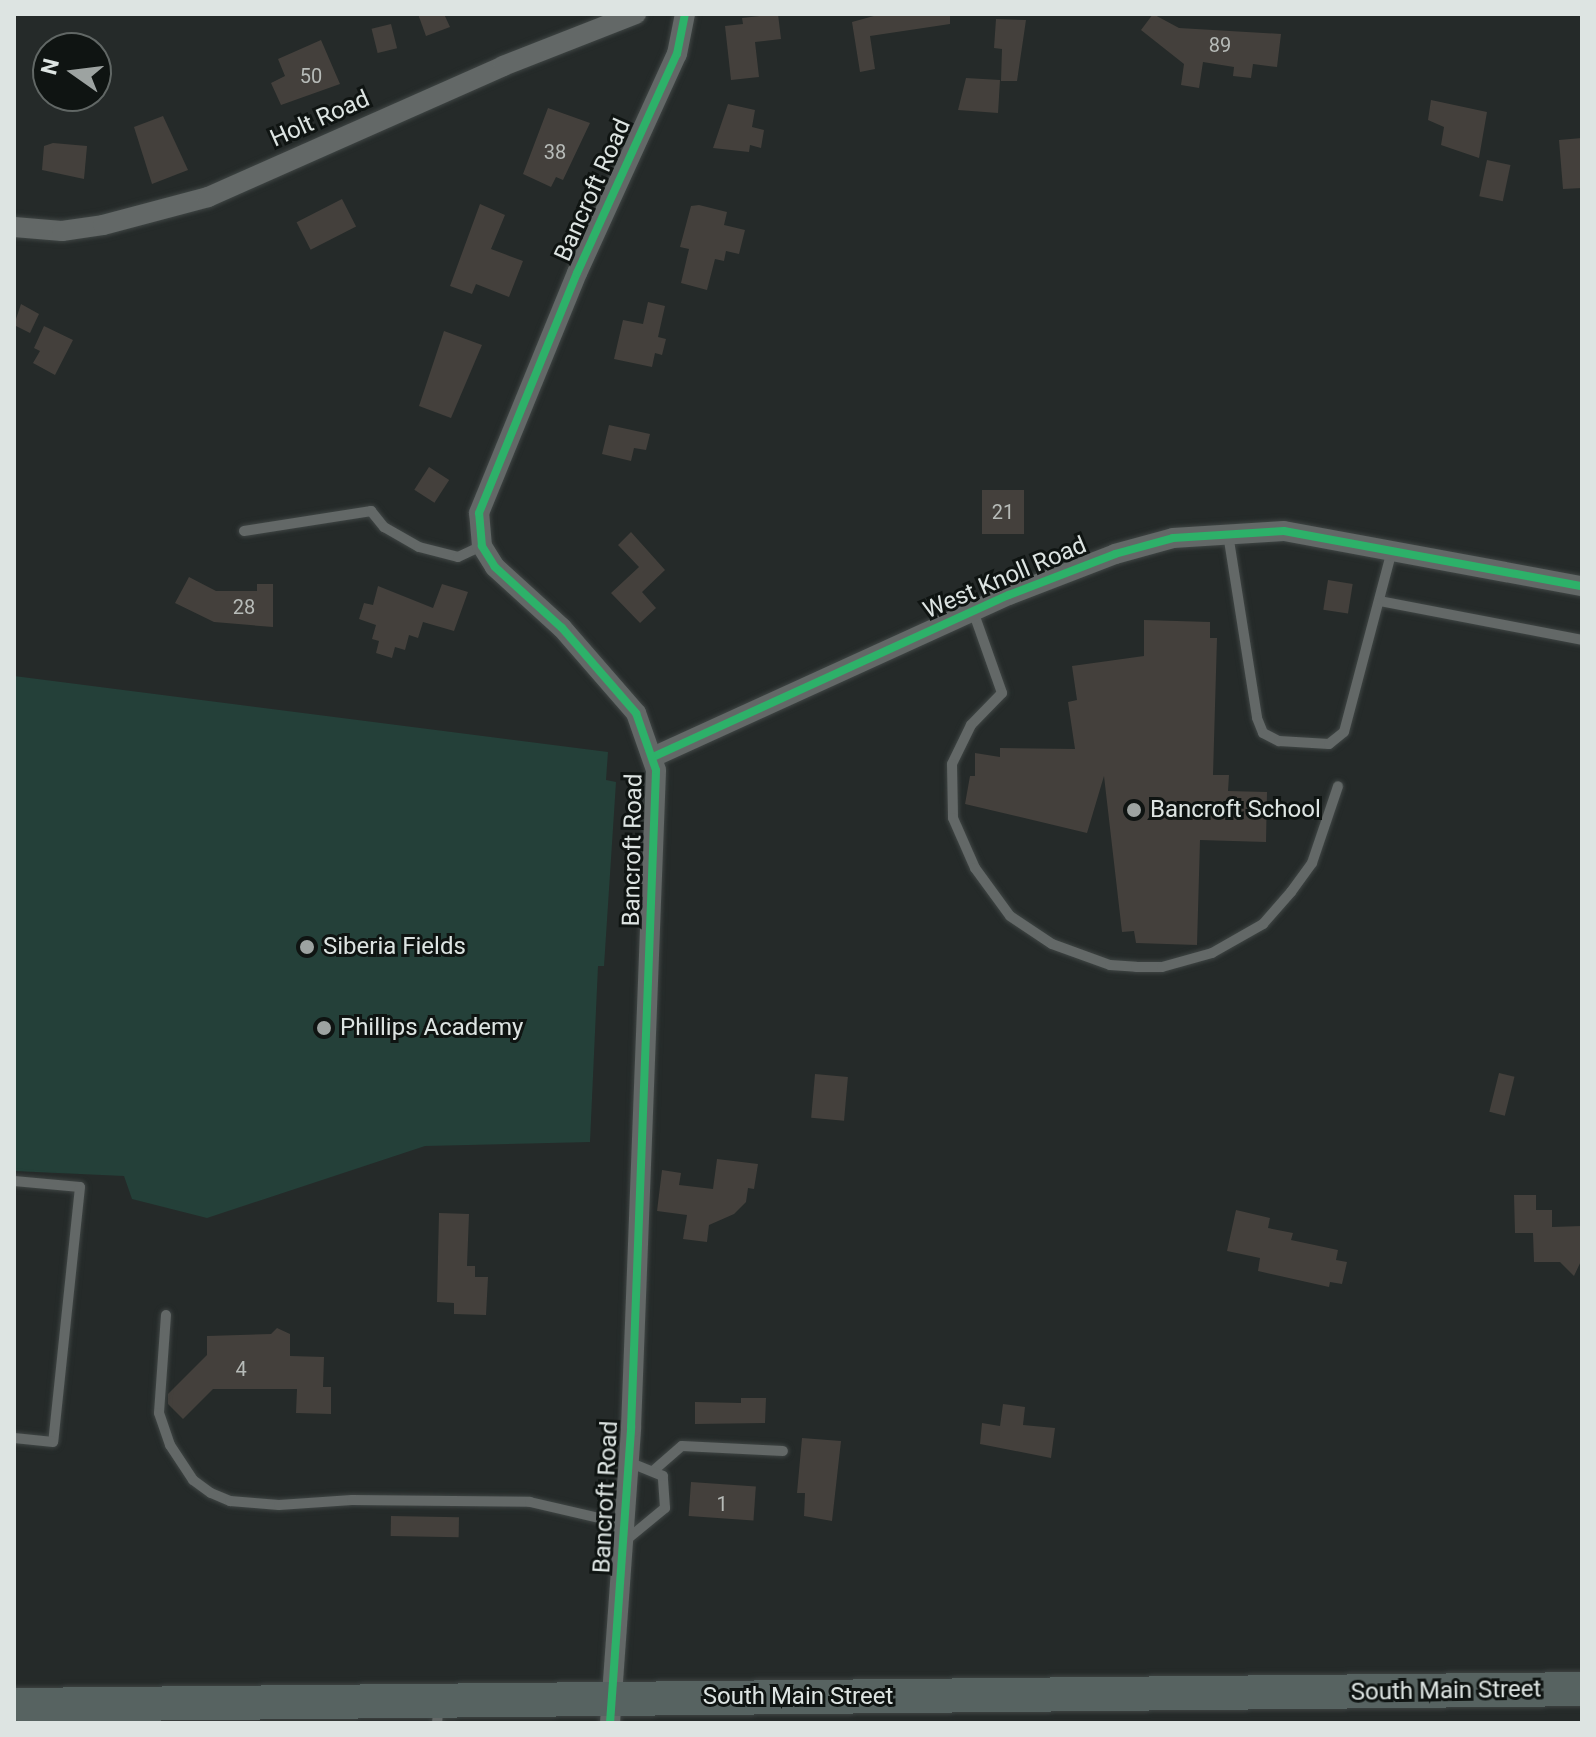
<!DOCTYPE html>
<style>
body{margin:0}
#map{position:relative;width:1596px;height:1737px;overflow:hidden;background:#252a29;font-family:Roboto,sans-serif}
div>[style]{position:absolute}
.green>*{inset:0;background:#244039}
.building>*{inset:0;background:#44403c;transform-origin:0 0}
.roads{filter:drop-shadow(0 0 2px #3f4544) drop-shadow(0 0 2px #3f4544)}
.lane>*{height:10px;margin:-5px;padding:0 5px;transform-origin:5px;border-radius:5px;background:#636867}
.street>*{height:20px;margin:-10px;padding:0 10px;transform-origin:10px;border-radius:10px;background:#636867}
.primary>*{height:34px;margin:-17px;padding:0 17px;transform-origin:17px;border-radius:17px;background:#576361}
.cycleway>*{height:8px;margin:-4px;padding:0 4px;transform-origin:4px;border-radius:4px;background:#2db169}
.dots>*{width:22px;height:22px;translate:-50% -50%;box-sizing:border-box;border:4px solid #0f1412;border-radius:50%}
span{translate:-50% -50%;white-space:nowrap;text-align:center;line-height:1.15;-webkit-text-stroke:6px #0f1412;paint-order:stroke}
.number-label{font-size:20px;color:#b7bbb8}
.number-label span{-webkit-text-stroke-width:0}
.street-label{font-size:24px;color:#dde4e2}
.poi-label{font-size:24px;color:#dde4e2}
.left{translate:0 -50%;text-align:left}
.frame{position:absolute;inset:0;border:16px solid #dde4e2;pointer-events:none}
.north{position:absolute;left:32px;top:32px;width:80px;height:80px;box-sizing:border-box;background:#0f1412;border:2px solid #616765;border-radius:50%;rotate:284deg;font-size:22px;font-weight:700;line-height:32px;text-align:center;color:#dde4e2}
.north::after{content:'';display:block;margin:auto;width:28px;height:36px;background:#9da3a1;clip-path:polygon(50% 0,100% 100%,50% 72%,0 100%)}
</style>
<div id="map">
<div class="green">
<i style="clip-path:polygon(14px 676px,608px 752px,606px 780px,616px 782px,604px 966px,598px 966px,590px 1142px,425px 1146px,207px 1218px,132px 1199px,124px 1176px,14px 1171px)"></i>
</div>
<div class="building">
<i style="clip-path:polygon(418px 14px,444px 14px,450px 27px,426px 36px)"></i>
<i style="clip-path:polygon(778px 14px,781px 39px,755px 42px,759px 77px,731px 80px,725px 26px,743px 24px,742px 18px)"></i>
<i style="clip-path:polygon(881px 14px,950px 14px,950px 24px,870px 36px,875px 69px,860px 72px,852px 22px)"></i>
<i style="clip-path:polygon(1153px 14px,1179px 28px,1281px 34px,1277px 67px,1253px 64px,1251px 78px,1233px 76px,1234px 67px,1203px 62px,1199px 88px,1181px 85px,1184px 64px,1141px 30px)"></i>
<i style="clip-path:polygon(996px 19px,1026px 20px,1017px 81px,1001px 81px,1002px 49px,994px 48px)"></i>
<i style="left:391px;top:24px;width:25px;height:20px;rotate:76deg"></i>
<i style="clip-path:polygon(321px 40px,340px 84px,281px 105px,271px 83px,285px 76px,278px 59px)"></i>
<i style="clip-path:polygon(966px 78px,1000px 80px,998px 113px,958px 110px)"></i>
<i style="clip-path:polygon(1431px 100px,1487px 112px,1479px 158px,1441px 145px,1444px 127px,1428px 120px)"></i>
<i style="clip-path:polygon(728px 104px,755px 110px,752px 127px,764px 130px,761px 148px,750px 145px,749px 152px,713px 148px)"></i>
<i style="clip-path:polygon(548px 108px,590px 123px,563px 180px,556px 177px,551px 187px,523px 174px)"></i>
<i style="clip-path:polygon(163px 116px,188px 170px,152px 184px,134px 127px)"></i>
<i style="clip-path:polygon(1582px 138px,1582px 188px,1563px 189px,1559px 140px)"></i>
<i style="clip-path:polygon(53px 143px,87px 146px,84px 179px,42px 170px,44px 146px)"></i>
<i style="left:1487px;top:160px;width:24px;height:37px;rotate:12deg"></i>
<i style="left:342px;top:199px;width:31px;height:51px;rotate:63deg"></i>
<i style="clip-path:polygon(480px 204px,505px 215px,491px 249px,523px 261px,509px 297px,476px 284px,472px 294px,450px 286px)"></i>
<i style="clip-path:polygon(699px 205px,727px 212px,724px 225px,745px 230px,739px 254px,726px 251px,724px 261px,715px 259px,707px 290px,681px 283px,689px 249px,680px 247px,691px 206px)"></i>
<i style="clip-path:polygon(648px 302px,665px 306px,658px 337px,666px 339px,662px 355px,655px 353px,652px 367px,614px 359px,623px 320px,643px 324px)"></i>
<i style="clip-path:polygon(21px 304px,39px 314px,30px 333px,14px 325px)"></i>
<i style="clip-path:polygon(44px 326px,73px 340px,55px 375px,33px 363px,40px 351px,34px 348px)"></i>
<i style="clip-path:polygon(444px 331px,482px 345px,451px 418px,419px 406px)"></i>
<i style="clip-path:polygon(609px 425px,650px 434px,646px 450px,634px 448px,631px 461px,602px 454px)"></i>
<i style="left:429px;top:467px;width:24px;height:27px;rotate:33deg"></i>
<i style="left:982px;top:490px;width:42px;height:44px"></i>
<i style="clip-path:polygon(631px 532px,665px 570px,642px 592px,656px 608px,640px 623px,611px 593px,639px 567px,618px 545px)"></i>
<i style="clip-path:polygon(189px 577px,216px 591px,257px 591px,257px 584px,273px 584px,273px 627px,214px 622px,175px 603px)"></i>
<i style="left:1328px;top:580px;width:25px;height:30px;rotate:9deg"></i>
<i style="clip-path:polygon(442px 584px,468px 592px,454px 631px,423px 622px,418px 638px,409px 635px,405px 650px,395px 647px,392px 658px,376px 653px,379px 641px,372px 639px,376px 625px,359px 619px,364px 603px,373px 605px,378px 586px,433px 608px)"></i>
<i style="clip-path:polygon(1144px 620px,1210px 622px,1210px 638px,1217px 638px,1213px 775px,1229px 775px,1228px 791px,1267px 792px,1266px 842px,1200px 840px,1197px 945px,1136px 943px,1134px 931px,1122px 932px,1104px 776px,1087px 833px,965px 804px,970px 776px,975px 776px,975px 753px,1000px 757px,1000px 748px,1075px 749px,1068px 702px,1077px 700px,1072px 666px,1144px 656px)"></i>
<i style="left:1499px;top:1073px;width:16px;height:40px;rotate:14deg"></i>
<i style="left:815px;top:1074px;width:33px;height:44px;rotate:5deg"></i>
<i style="clip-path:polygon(717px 1159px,758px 1164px,754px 1189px,748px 1188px,746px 1202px,734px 1214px,709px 1225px,707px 1242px,683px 1239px,687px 1215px,657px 1211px,662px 1170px,681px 1173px,679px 1185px,713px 1189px)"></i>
<i style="clip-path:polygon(1514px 1195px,1536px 1195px,1536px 1210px,1552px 1210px,1552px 1227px,1582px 1226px,1582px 1259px,1574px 1276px,1560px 1262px,1534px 1262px,1533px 1233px,1515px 1233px)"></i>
<i style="clip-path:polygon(1236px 1210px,1270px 1218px,1268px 1228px,1293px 1233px,1291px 1240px,1338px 1250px,1336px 1260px,1347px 1262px,1342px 1284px,1330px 1282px,1329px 1287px,1258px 1271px,1260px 1258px,1227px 1251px)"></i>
<i style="clip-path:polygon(439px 1213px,469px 1214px,467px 1266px,475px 1266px,475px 1277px,488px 1277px,486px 1315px,454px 1314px,454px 1303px,437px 1302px)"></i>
<i style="clip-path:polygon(277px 1328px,290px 1334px,290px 1356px,324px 1357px,323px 1387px,331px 1387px,331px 1414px,296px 1413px,297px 1389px,213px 1389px,183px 1419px,168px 1404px,168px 1394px,207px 1355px,207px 1336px,271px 1334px)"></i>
<i style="clip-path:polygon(741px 1398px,766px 1398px,765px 1423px,695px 1424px,695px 1402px,741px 1403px)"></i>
<i style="clip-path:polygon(1003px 1404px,1025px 1407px,1023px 1425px,1055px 1428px,1051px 1458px,980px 1444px,982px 1423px,1000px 1426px)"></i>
<i style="clip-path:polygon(802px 1438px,841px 1441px,832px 1521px,804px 1516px,805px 1493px,797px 1493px)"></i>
<i style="left:691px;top:1482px;width:65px;height:34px;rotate:4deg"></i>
<i style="left:391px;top:1516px;width:68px;height:20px;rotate:1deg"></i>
</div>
<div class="roads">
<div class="lane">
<i style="left:244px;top:531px;width:129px;rotate:-8.9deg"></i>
<i style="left:371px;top:511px;width:21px;rotate:51deg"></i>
<i style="left:384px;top:527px;width:40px;rotate:29.7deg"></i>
<i style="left:419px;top:547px;width:40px;rotate:14.4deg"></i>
<i style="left:458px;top:557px;width:26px;rotate:-25deg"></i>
<i style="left:1228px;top:534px;width:186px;rotate:81deg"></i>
<i style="left:1257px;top:718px;width:16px;rotate:68deg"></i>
<i style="left:1263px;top:733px;width:18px;rotate:27deg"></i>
<i style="left:1279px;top:741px;width:50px;rotate:3.4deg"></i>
<i style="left:1329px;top:744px;width:19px;rotate:-39deg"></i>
<i style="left:1344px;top:732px;width:188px;rotate:-75.2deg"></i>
<i style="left:1380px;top:601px;width:206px;rotate:10.9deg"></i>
<i style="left:973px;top:611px;width:87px;rotate:70.5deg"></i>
<i style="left:1002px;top:693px;width:45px;rotate:134.1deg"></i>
<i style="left:971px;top:725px;width:43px;rotate:116deg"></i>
<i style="left:952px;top:764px;width:54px;rotate:88.9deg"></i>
<i style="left:953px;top:818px;width:55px;rotate:66.3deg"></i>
<i style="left:975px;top:868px;width:59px;rotate:53.9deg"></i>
<i style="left:1010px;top:916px;width:50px;rotate:33.7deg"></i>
<i style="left:1052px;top:944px;width:62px;rotate:19.9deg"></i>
<i style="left:1110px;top:965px;width:26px;rotate:4deg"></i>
<i style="left:1136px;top:967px;width:26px"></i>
<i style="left:1162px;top:967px;width:52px;rotate:-15.6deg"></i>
<i style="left:1212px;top:953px;width:59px;rotate:-29.6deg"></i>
<i style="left:1263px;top:924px;width:43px;rotate:-48.8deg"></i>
<i style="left:1291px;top:892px;width:36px;rotate:-54deg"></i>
<i style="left:1312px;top:863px;width:81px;rotate:-71.3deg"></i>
<i style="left:14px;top:1181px;width:66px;rotate:5.2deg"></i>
<i style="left:80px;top:1187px;width:256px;rotate:96deg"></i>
<i style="left:53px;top:1442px;width:39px;rotate:-174deg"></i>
<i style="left:166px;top:1315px;width:98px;rotate:94.1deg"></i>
<i style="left:159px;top:1413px;width:34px;rotate:71deg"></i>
<i style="left:170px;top:1445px;width:42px;rotate:56.7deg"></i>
<i style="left:193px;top:1480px;width:22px;rotate:36deg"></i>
<i style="left:211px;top:1493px;width:21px;rotate:23deg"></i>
<i style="left:230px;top:1501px;width:49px;rotate:4.7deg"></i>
<i style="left:279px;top:1505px;width:73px;rotate:-3.9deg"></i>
<i style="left:352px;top:1500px;width:178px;rotate:0.6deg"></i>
<i style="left:530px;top:1502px;width:98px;rotate:13deg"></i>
<i style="left:653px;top:1471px;width:38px;rotate:-41deg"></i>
<i style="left:682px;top:1446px;width:101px;rotate:2.8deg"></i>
<i style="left:625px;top:1541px;width:52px;rotate:-39.5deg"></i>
<i style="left:665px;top:1508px;width:32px;rotate:-94deg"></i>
<i style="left:663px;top:1476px;width:37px;rotate:-158deg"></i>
<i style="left:437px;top:1723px;width:19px;rotate:-84deg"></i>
</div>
<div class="street">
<i style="left:14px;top:227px;width:48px;rotate:4.8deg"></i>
<i style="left:62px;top:231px;width:41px;rotate:-8.3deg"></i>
<i style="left:103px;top:225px;width:109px;rotate:-14.9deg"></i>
<i style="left:208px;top:197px;width:323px;rotate:-23.9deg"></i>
<i style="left:503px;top:66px;width:143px;rotate:-21.4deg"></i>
<i style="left:653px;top:757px;width:391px;rotate:-24.5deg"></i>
<i style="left:1009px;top:595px;width:114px;rotate:-21.1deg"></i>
<i style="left:1115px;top:554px;width:60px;rotate:-15.4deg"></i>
<i style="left:1173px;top:538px;width:111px;rotate:-3.6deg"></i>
<i style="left:1284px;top:531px;width:303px;rotate:10.5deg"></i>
<i style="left:610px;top:1723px;width:296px;rotate:-85.9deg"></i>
<i style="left:631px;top:1428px;width:658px;rotate:-87.82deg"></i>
<i style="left:656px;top:770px;width:60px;rotate:-109.3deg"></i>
<i style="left:636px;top:713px;width:113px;rotate:-131deg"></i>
<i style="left:562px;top:628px;width:91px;rotate:-137.7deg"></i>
<i style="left:495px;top:567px;width:25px;rotate:-122deg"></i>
<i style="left:482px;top:546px;width:33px;rotate:-95deg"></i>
<i style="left:479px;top:513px;width:259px;rotate:-67.8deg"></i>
<i style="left:577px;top:273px;width:241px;rotate:-65.5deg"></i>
<i style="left:677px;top:54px;width:41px;rotate:-78.7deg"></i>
</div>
<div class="primary">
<i style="left:14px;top:1705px;width:1568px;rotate:-0.58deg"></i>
</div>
</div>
<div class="cycleway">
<i style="left:653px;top:757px;width:391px;rotate:-24.5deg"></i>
<i style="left:1009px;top:595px;width:114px;rotate:-21.1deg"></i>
<i style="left:1115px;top:554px;width:60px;rotate:-15.4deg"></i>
<i style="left:1173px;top:538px;width:111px;rotate:-3.6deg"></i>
<i style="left:1284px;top:531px;width:303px;rotate:10.5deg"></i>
<i style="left:610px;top:1723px;width:296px;rotate:-85.9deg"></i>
<i style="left:631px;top:1428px;width:658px;rotate:-87.82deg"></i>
<i style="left:656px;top:770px;width:60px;rotate:-109.3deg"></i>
<i style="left:636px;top:713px;width:113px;rotate:-131deg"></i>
<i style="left:562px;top:628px;width:91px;rotate:-137.7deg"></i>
<i style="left:495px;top:567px;width:25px;rotate:-122deg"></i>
<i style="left:482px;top:546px;width:33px;rotate:-95deg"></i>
<i style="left:479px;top:513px;width:259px;rotate:-67.8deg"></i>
<i style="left:577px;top:273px;width:241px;rotate:-65.5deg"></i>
<i style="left:677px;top:54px;width:41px;rotate:-78.7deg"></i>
</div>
<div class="dots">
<i style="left:1134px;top:810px;background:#9da3a1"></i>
<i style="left:307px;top:947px;background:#9da3a1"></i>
<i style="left:324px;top:1028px;background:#9da3a1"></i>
</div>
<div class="number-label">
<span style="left:1220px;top:45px">89</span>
<span style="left:311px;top:76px">50</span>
<span style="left:555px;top:152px">38</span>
<span style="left:1003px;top:512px">21</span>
<span style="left:244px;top:607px">28</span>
<span style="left:241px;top:1369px">4</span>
<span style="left:722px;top:1504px">1</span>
</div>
<div class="street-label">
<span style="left:320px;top:119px;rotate:-24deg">Holt Road</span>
<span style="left:593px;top:190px;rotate:-66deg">Bancroft Road</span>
<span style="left:1005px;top:578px;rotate:-23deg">West Knoll Road</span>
<span style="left:633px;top:850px;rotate:-89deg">Bancroft Road</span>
<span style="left:606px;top:1497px;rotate:-87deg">Bancroft Road</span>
<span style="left:1446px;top:1691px;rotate:-1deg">South Main Street</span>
<span style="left:798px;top:1697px">South Main Street</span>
</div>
<div class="poi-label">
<span class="left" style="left:1150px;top:810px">Bancroft School</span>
<span class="left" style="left:323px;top:947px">Siberia Fields</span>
<span class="left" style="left:340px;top:1028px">Phillips Academy</span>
</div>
<div class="frame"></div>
<div class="north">N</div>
</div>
